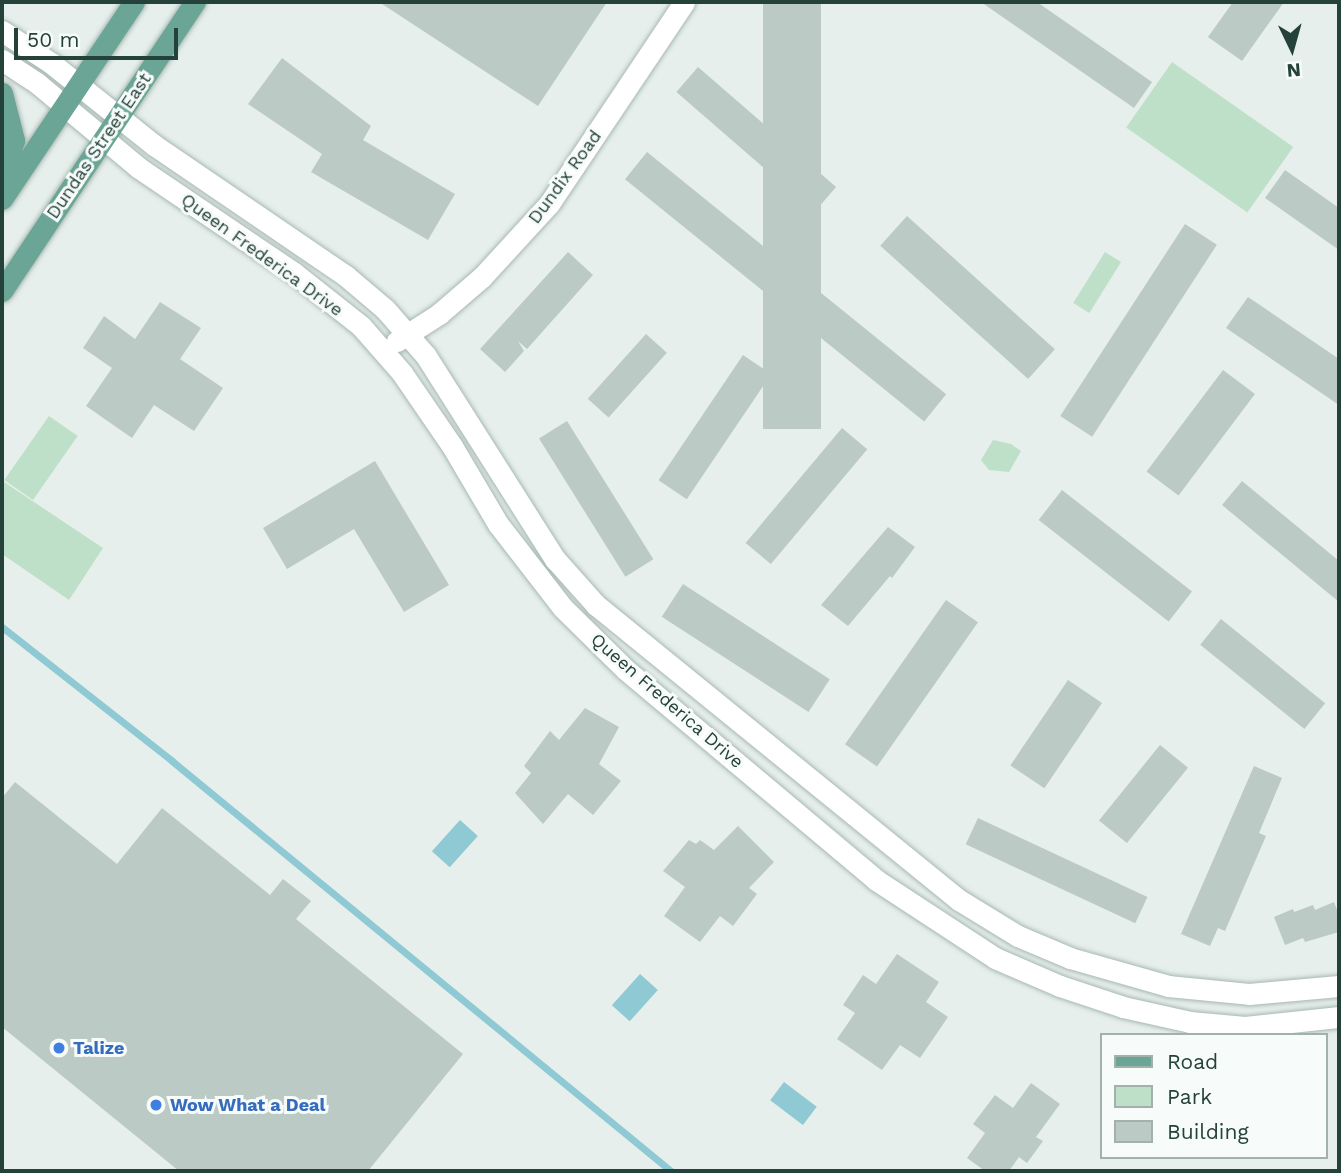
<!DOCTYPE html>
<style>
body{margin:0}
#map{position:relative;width:1341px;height:1173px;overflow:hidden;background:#e6efeb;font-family:"Work Sans",sans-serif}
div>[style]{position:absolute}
.green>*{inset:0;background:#bfe0c8;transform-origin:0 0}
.water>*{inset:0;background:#8ec9d4;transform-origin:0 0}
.stream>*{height:7px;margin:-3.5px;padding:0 3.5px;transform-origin:3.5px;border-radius:3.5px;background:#8ec9d4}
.building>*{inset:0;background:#bbcac4;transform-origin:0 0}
.roads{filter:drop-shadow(0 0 2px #a8b8b2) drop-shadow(0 0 2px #a8b8b2)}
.minor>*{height:21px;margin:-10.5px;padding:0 10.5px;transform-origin:10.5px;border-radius:10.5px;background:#fff}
.major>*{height:21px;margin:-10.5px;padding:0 10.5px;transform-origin:10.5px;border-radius:10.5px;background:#6aa596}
.dots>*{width:19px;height:19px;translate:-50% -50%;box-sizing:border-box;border:4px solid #f7fbf9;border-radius:50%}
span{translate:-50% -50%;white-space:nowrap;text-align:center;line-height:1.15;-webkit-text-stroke:6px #f7fbf9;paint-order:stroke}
.street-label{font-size:18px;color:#24423a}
.shop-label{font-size:18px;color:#366cbe;font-weight:700}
.left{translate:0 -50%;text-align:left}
.frame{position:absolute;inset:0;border:4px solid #24423a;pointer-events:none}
.legend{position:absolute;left:1100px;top:1033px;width:228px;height:126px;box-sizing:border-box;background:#f7fbf9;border:2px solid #a3b1ad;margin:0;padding:9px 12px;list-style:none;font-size:21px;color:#24423a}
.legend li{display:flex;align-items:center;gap:14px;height:35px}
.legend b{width:35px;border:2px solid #a3b1ad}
.north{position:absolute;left:1257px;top:14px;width:70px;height:70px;-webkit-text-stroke:5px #f7fbf9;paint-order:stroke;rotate:175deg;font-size:19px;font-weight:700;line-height:28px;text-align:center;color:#24423a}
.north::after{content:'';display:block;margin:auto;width:24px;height:32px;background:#24423a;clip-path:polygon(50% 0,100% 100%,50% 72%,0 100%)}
.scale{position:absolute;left:14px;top:28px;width:164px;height:32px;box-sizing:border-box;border:4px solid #24423a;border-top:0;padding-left:9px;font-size:21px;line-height:24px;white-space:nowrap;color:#24423a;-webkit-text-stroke:5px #f7fbf9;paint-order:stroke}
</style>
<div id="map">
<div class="green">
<i style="left:1172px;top:62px;width:148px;height:80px;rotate:35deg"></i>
<i style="left:1105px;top:252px;width:19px;height:60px;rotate:32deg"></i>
<i style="left:49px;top:416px;width:35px;height:78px;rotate:35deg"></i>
<i style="clip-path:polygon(993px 440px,1011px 444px,1021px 451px,1009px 472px,989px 470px,981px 460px)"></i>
<i style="clip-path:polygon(4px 482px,103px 548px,69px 600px,2px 554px)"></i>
</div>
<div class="water">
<i style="left:460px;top:820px;width:24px;height:42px;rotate:42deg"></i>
<i style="left:640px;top:974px;width:24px;height:42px;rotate:42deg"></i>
<i style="left:784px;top:1082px;width:41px;height:23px;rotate:37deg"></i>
</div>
<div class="stream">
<i style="left:2px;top:627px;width:216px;rotate:38.2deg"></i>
<i style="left:172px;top:761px;width:646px;rotate:39.41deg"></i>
</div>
<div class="building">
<i style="clip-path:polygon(379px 2px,607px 2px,538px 106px)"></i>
<i style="left:763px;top:2px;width:58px;height:427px"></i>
<i style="clip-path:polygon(981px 2px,1037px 2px,1152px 82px,1134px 108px)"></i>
<i style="clip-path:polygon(1233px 2px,1284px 2px,1242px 61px,1208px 37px)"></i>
<i style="clip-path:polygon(282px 58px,371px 126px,363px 140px,455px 194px,428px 240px,311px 172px,322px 154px,248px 104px)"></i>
<i style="left:698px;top:67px;width:183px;height:33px;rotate:41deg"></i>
<i style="left:647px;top:152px;width:385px;height:35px;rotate:39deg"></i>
<i style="clip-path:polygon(1285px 170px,1339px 208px,1339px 250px,1265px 198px)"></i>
<i style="left:907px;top:216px;width:199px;height:40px;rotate:42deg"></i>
<i style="left:1185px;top:224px;width:38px;height:229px;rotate:33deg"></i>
<i style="clip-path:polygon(568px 252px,593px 275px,527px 349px,518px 341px,524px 351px,505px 372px,480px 349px)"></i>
<i style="clip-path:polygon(1248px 297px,1339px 359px,1339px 405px,1226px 328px)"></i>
<i style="clip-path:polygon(160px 302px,201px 328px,180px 359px,223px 388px,194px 431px,154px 405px,132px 438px,86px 406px,112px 368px,83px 348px,104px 316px,135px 339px)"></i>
<i style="left:646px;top:334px;width:28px;height:87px;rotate:42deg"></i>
<i style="left:743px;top:355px;width:34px;height:151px;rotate:34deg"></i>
<i style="left:1223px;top:370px;width:40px;height:127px;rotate:37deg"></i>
<i style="left:567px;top:421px;width:163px;height:33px;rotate:58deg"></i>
<i style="left:842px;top:428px;width:33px;height:150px;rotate:40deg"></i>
<i style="clip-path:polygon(375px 461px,449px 585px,404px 612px,354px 529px,287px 569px,263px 528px)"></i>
<i style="clip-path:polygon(1242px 481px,1339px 561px,1339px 602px,1222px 505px)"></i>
<i style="left:1062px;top:490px;width:165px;height:38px;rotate:38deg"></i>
<i style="clip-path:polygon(888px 527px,915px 547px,892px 578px,890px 576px,848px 626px,821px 605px)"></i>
<i style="left:683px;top:584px;width:175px;height:39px;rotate:33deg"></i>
<i style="left:946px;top:600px;width:39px;height:176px;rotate:35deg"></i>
<i style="left:1221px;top:619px;width:134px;height:33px;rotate:39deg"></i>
<i style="left:1068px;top:680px;width:41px;height:103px;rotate:34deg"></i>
<i style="clip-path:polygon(585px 708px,619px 727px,599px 764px,621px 781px,593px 815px,568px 794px,543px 824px,515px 793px,531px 773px,524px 766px,550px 731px,559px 740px)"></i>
<i style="left:1160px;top:745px;width:36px;height:97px;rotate:39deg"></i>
<i style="clip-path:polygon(1254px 766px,1282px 778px,1259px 833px,1266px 836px,1225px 931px,1218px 928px,1210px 946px,1181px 934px)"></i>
<i style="clip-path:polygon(15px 782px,117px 864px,162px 808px,270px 895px,283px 879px,311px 901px,296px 919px,463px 1054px,368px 1171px,179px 1171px,2px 1027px,2px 798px)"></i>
<i style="left:978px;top:818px;width:187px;height:29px;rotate:25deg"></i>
<i style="clip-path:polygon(738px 826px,774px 862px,749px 888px,757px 894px,733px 926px,720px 916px,700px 942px,664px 916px,685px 887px,663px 871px,689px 840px,696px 844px,700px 840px,714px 850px)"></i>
<i style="clip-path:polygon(1334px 902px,1339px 915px,1339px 932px,1305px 942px,1303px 938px,1285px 945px,1274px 917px,1293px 909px,1294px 912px,1313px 905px,1315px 910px)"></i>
<i style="clip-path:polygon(897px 954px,939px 982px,926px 1002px,948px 1017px,920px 1058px,900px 1045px,882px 1070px,837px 1039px,855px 1013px,843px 1005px,863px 975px,876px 984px)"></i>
<i style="clip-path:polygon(1031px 1083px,1060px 1104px,1036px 1137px,1043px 1141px,1027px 1163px,1019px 1157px,1009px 1171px,985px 1171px,967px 1158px,985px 1133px,973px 1124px,995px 1095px,1013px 1108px)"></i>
</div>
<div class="roads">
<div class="minor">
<i style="left:2px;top:31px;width:59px;rotate:33.1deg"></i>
<i style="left:51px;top:63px;width:132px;rotate:38.5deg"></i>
<i style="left:154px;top:145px;width:232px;rotate:34.3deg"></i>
<i style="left:346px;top:276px;width:51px;rotate:40.2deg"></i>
<i style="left:385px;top:309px;width:62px;rotate:48.9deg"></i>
<i style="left:426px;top:356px;width:241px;rotate:57.6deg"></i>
<i style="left:555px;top:559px;width:62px;rotate:48.3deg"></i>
<i style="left:596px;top:605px;width:468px;rotate:39.1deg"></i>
<i style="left:959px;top:900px;width:69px;rotate:31.4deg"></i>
<i style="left:1018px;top:936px;width:56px;rotate:22.9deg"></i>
<i style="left:1070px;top:958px;width:102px;rotate:15.9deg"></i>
<i style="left:1168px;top:986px;width:81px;rotate:5.6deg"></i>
<i style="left:1249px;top:994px;width:90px;rotate:-5.1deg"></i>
<i style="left:2px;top:60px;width:42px;rotate:33.3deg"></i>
<i style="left:37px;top:83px;width:133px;rotate:39.8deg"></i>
<i style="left:139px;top:168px;width:187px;rotate:34.1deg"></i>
<i style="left:294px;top:273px;width:85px;rotate:38.3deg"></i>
<i style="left:361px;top:326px;width:62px;rotate:48.9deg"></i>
<i style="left:402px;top:373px;width:88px;rotate:55.6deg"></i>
<i style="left:452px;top:446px;width:91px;rotate:59.5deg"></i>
<i style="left:498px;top:524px;width:106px;rotate:52.3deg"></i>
<i style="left:563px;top:608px;width:88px;rotate:44.5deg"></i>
<i style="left:626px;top:670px;width:326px;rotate:40deg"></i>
<i style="left:876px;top:880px;width:142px;rotate:33.2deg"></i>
<i style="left:995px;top:958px;width:71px;rotate:23.3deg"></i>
<i style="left:1060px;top:986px;width:66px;rotate:18.4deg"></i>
<i style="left:1123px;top:1007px;width:69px;rotate:12.6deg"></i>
<i style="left:1190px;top:1022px;width:55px;rotate:5.2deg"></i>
<i style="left:1245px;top:1027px;width:95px;rotate:-6.1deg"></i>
<i style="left:397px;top:341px;width:50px;rotate:-32.7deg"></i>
<i style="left:439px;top:314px;width:57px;rotate:-40.7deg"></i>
<i style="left:482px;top:277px;width:99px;rotate:-47.5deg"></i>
<i style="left:549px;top:204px;width:243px;rotate:-56.2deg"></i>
</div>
<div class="major">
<i style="left:2px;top:93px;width:49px;rotate:75.7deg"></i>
<i style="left:14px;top:140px;width:42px;rotate:106.7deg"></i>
<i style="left:2px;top:199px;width:237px;rotate:-56.2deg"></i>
<i style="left:2px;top:291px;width:348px;rotate:-56.3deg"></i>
</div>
</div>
<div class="dots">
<i style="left:59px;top:1048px;background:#3f7fe0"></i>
<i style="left:156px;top:1105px;background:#3f7fe0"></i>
</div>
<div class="street-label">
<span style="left:99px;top:146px;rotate:-56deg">Dundas Street East</span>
<span style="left:565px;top:177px;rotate:-54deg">Dundix Road</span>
<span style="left:262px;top:255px;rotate:36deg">Queen Frederica Drive</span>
<span style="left:667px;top:701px;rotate:41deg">Queen Frederica Drive</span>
</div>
<div class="shop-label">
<span class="left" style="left:73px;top:1048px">Talize</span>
<span class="left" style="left:170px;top:1105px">Wow What a Deal</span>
</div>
<div class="frame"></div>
<ul class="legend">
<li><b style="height:9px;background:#6aa596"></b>Road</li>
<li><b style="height:19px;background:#bfe0c8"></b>Park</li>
<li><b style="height:19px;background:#bbcac4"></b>Building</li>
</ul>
<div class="north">N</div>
<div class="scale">50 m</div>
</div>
